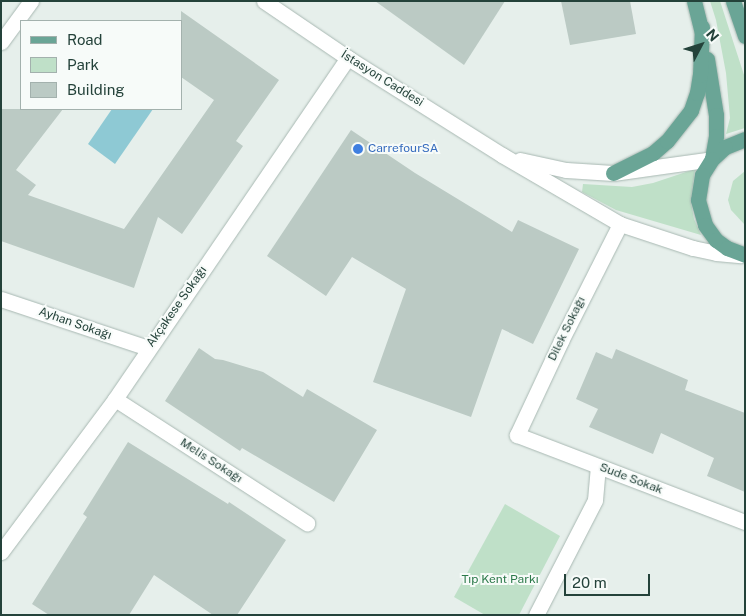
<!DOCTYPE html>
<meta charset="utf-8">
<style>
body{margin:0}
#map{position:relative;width:746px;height:616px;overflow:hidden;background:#e6efeb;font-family:"Public Sans",sans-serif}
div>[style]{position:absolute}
.green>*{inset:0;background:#bfe0c8}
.water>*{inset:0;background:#8ec9d4}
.building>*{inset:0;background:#bbcac4}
.roads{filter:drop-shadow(0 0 1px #a8b8b2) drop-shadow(0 0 1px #a8b8b2)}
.minor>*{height:15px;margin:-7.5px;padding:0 7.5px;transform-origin:7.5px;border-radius:7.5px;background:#fff}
.major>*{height:15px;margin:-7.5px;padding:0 7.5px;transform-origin:7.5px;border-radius:7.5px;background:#6aa596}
.dots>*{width:14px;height:14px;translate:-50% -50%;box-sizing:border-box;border:2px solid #f7fbf9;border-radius:50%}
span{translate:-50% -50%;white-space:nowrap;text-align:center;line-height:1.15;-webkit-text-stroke:4px #f7fbf9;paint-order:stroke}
.street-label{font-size:12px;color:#24423a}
.shop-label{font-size:12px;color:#366cbe}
.left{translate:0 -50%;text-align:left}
.park-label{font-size:12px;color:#2d7a4b}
.frame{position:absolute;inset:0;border:2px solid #24423a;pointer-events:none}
.legend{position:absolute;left:20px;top:20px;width:162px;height:90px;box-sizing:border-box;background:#f7fbf9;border:1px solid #a3b1ad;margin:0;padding:6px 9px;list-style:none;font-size:15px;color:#24423a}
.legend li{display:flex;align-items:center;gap:10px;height:25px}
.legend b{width:25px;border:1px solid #a3b1ad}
.north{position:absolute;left:676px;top:20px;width:50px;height:50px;-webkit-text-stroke:4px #f7fbf9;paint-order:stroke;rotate:50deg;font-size:14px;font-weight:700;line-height:20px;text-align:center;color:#24423a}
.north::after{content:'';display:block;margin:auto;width:18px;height:22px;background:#24423a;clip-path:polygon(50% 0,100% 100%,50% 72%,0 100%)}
.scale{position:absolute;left:564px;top:574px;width:86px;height:22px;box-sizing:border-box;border:2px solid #24423a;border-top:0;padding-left:6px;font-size:15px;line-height:18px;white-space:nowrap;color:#24423a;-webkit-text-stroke:4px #f7fbf9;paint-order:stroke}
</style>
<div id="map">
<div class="green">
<i style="clip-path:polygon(710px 1px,720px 1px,745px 78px,745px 128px,726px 134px,730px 118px,726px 73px,716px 20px)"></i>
<i style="clip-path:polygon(695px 169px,691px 202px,694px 219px,701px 235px,616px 210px,582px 192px,583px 184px,632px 187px,653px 183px)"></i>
<i style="clip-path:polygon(745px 171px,745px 225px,731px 210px,728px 200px,733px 181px)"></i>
<i style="clip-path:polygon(505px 504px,560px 536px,519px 615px,485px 615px,454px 597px)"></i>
</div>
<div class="water">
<i style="clip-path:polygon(112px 109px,153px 109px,115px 164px,88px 144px)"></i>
</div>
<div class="building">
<i style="clip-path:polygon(375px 1px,505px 1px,464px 65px)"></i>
<i style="clip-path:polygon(561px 1px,630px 1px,636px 34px,570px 45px)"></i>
<i style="clip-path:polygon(181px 11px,279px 80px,236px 141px,243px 146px,182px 234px,158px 217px,134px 288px,1px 241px,1px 109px,63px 109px,16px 170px,36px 185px,28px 195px,124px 229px,214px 100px,181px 77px)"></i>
<i style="clip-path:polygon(351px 130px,415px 173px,512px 232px,518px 220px,579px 249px,533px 344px,502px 329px,471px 417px,373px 382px,406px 289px,352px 257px,326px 296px,267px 256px)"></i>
<i style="clip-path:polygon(199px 348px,215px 359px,223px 360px,263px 372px,303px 397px,307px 389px,377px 430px,334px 502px,242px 448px,240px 451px,165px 401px)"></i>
<i style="clip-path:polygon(616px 349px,688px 380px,685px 390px,745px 413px,745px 492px,707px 476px,714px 458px,661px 433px,653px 454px,589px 427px,598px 409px,576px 399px,596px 352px,612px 359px)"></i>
<i style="clip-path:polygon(128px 442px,228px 504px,229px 502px,286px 540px,237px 615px,213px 615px,154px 575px,129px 615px,49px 615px,32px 604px,87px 517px,83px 514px)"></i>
</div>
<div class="roads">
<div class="minor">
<i style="left:264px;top:1px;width:102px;rotate:34.2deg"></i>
<i style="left:348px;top:58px;width:182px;rotate:32.2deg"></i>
<i style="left:502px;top:155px;width:137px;rotate:30.3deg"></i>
<i style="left:620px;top:224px;width:77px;rotate:18.2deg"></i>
<i style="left:693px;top:248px;width:24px;rotate:12deg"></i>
<i style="left:716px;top:253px;width:25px;rotate:5deg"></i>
<i style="left:1px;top:42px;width:51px;rotate:-53.8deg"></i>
<i style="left:520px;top:160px;width:47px;rotate:12.3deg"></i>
<i style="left:566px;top:170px;width:47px;rotate:3.7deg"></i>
<i style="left:613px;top:173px;width:100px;rotate:-8deg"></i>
<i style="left:620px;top:224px;width:131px;rotate:116.8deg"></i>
<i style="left:561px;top:341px;width:104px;rotate:115.1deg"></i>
<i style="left:517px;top:435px;width:244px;rotate:20.9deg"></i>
<i style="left:1px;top:299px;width:155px;rotate:18.4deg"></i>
<i style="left:115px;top:399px;width:229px;rotate:32.9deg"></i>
<i style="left:1px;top:552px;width:191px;rotate:-53.3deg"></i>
<i style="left:115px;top:399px;width:413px;rotate:-55.7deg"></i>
<i style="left:536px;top:615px;width:129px;rotate:-62.8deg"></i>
<i style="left:595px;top:500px;width:34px;rotate:-85deg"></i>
</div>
<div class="major">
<i style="left:694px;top:1px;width:36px;rotate:76deg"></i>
<i style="left:733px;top:1px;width:37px;rotate:71deg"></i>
<i style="left:707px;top:59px;width:57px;rotate:80.9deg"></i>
<i style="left:716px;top:115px;width:21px;rotate:90deg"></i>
<i style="left:716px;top:136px;width:23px;rotate:100deg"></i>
<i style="left:745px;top:139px;width:22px;rotate:158deg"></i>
<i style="left:725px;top:147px;width:18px;rotate:137deg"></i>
<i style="left:712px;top:159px;width:19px;rotate:122deg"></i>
<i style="left:702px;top:175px;width:25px;rotate:99deg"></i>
<i style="left:698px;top:200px;width:26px;rotate:74deg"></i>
<i style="left:705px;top:225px;width:19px;rotate:54deg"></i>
<i style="left:716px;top:240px;width:14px;rotate:36deg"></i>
<i style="left:727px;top:248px;width:19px;rotate:21deg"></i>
<i style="left:613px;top:173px;width:45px;rotate:-26.6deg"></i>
<i style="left:653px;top:153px;width:18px;rotate:-41deg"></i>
<i style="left:667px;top:141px;width:39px;rotate:-52deg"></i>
<i style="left:691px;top:110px;width:18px;rotate:-71deg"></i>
<i style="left:697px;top:93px;width:18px;rotate:-81deg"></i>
<i style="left:700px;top:75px;width:48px;rotate:-87.6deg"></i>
</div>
</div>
<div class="dots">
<i style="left:358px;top:149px;background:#3f7fe0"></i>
</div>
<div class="street-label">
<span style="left:382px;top:79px;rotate:32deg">İstasyon Caddesi</span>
<span style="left:177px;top:307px;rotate:-55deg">Akçakese Sokağı</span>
<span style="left:75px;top:324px;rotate:19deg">Ayhan Sokağı</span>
<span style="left:567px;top:329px;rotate:-64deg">Dilek Sokağı</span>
<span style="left:211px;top:461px;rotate:33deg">Melis Sokağı</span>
<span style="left:631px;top:479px;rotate:21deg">Sude Sokak</span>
</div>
<div class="shop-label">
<span class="left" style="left:368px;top:149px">CarrefourSA</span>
</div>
<div class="park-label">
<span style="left:500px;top:580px">Tıp Kent Parkı</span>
</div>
<div class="frame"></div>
<ul class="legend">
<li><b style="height:6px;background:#6aa596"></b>Road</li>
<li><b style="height:14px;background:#bfe0c8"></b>Park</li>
<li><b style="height:14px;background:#bbcac4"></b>Building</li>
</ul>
<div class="north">N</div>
<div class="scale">20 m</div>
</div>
